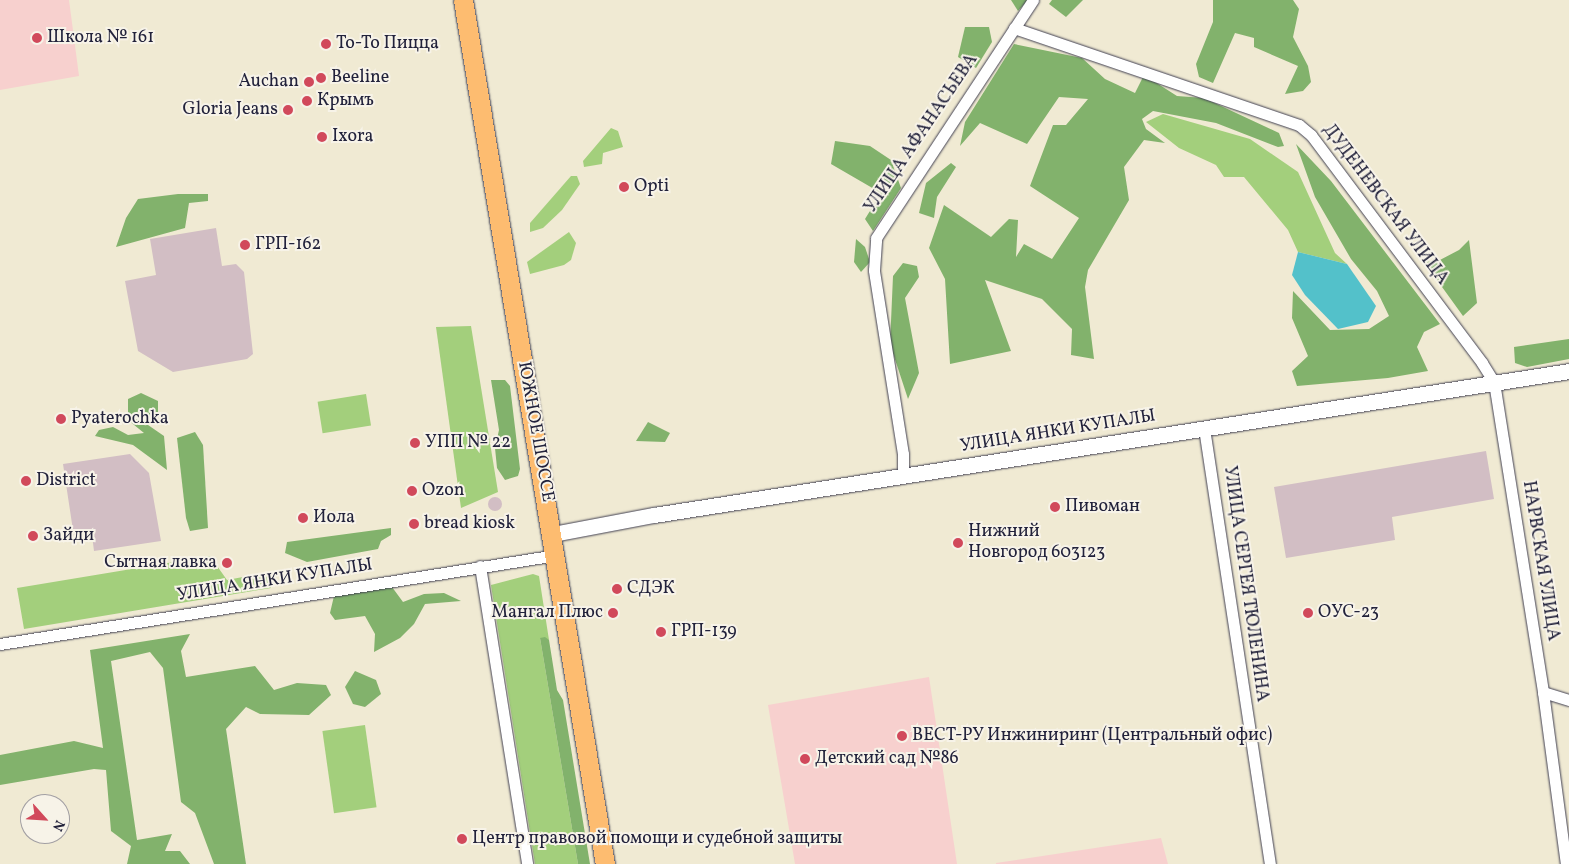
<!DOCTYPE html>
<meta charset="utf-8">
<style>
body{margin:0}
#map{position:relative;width:1569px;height:864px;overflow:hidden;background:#f0ead3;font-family:Vollkorn,serif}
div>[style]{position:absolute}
.built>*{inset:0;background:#f7d0ce}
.industrial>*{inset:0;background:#d2bec4}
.round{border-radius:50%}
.green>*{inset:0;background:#a3cf7c;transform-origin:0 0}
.forest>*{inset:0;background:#82b26c}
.water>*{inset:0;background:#53c1ca}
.roads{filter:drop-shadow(0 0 1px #414052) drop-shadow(0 0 1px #414052)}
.minor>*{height:11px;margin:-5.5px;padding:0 5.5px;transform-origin:5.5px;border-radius:5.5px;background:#fff}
.tertiary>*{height:15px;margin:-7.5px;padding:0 7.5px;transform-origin:7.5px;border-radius:7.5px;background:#fff}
.primary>*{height:19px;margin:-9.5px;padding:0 9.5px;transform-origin:9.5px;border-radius:9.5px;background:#fdbc70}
.dots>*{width:14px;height:14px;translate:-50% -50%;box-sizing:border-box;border:2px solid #f7f3e8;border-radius:50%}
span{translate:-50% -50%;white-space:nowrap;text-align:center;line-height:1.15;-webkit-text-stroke:4px #f7f3e8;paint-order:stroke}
.poi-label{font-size:18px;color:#22223b}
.left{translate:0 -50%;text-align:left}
.right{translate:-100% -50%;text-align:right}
.street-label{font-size:18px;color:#22223b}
.north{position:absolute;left:20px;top:794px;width:50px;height:50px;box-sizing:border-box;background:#f7f3e8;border:1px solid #a29fa3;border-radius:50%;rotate:116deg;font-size:14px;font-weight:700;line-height:20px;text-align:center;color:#22223b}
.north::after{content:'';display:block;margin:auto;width:18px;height:22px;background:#d1495b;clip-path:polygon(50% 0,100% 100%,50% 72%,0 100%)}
</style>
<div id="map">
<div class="built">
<i style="clip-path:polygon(0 0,69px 0,79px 76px,0 90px)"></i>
<i style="clip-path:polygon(929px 677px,957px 864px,795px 864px,768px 705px)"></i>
<i style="clip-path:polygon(1161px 838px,1168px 864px,996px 864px,996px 863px)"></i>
</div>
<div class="industrial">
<i style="clip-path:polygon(216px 228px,222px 266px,236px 264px,244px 272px,253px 354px,247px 359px,173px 372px,138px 351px,125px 281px,156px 275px,150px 239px)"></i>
<i style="clip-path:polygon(1486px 451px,1494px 499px,1392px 517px,1395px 540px,1286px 558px,1274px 487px)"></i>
<i style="clip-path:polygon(130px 454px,149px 473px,161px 541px,94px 551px,92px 535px,74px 537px,63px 464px)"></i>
<i class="round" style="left:488px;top:497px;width:14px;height:14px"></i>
</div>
<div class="green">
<i style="clip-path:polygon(1163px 114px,1250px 139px,1298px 172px,1335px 253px,1347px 264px,1298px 252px,1288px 230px,1244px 177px,1224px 177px,1216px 165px,1179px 148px,1146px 122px)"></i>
<i style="clip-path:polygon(611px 128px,618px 131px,623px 147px,603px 153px,602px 164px,584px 167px,583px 161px)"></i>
<i style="clip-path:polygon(571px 176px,577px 176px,580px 184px,562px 210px,543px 228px,530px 232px,530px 223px)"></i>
<i style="clip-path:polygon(569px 232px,576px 243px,571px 260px,564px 265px,530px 274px,527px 262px)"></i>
<i style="clip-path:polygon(471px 326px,498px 492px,461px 508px,436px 327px)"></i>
<i style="left:366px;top:394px;width:32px;height:49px;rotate:81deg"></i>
<i style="clip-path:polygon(210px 556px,227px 580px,269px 572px,271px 588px,24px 629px,17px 588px)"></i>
<i style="clip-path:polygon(533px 574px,539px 576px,549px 640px,540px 638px,578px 864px,535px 864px,491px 585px)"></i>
<i style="left:365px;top:725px;width:83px;height:43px;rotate:82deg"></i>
</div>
<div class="forest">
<i style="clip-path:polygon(1011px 0,1028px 0,1018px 11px)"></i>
<i style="clip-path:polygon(1052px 0,1083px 0,1066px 17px,1049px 4px)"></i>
<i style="clip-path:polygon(1213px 0,1293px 0,1299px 9px,1293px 37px,1308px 66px,1311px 82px,1303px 91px,1285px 94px,1298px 66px,1254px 47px,1254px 38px,1235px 33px,1213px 83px,1199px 77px,1196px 64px,1213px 22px)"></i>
<i style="clip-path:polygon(965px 27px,989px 27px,992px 42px,976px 68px,958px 57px)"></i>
<i style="clip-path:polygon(1014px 44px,1082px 58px,1105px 79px,1135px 93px,1144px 75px,1177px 96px,1204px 98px,1279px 133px,1284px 146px,1278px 147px,1216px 123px,1153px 111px,1142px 119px,1146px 129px,1165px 143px,1144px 140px,1124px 167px,1129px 200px,1088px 270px,1085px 287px,1094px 359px,1071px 355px,1072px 329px,1042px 299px,985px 280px,1011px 351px,950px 364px,945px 279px,929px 248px,944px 205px,991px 237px,1009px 219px,1018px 220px,1016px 257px,1024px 244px,1052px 259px,1079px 218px,1030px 186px,1053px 125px,1066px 125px,1088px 99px,1059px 97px,1027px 144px,980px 123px,960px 146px,965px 122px)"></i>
<i style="clip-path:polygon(835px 141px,870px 146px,891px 160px,901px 188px,873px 231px,865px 219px,881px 193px,831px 164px)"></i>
<i style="clip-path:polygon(1296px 144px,1331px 181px,1440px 324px,1424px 332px,1417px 347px,1428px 371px,1388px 378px,1297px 386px,1292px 371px,1308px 356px,1292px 318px,1293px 291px,1330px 330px,1369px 329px,1389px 316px,1377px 291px,1351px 259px,1315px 197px)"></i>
<i style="clip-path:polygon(951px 163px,956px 167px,937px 197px,934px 218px,919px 213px,926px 183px)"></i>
<i style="clip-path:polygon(178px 194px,208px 194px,208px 201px,189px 203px,185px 228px,116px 247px,126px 218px,138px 199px)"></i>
<i style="clip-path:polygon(856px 239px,865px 247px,870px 262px,861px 272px,854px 262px)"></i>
<i style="clip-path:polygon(1469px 240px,1477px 303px,1463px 316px,1424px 262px,1438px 261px,1459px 250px)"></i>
<i style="clip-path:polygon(903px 263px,917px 266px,919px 277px,905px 298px,919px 373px,908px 399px,890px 344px,893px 276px)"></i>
<i style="clip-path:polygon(1569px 339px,1569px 359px,1527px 367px,1515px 363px,1514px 347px)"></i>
<i style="clip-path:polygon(491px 380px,505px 380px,510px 386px,520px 469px,518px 476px,505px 480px,497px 468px,495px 448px,499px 430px)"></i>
<i style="clip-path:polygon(141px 393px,158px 401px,158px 412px,148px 417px,148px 425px,164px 436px,167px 470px,133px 445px,95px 436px,99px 430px,113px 427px,128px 435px,144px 433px,128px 420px,128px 399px)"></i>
<i style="clip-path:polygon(648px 422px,670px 433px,665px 442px,636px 441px)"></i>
<i style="clip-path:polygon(195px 432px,203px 445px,208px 528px,190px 531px,186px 518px,177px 438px)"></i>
<i style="clip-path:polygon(391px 528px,391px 535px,381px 541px,378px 549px,307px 562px,285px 553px,287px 542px)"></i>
<i style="clip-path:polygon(392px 587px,403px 602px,424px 594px,444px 593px,461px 601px,425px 604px,414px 624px,400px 638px,374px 652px,375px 634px,365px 616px,335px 620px,330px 613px,334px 596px)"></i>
<i style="clip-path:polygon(190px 634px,181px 651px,186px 677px,255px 666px,274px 690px,297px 683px,326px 685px,331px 695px,309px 715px,260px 714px,246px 707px,226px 729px,246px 864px,214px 864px,195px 813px,181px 802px,163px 668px,150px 652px,111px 661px,137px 840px,172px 834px,165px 851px,180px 851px,190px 864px,127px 864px,131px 846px,111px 831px,106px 770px,94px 769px,0 785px,0 755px,74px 741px,103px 748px,90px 650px)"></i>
<i style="clip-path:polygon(545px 637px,549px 640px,557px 690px,563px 700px,590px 864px,578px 864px,540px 638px)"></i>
<i style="clip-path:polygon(355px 671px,376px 680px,381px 694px,365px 707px,353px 704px,345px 687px)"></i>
</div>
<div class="water">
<i style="clip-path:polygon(1298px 252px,1347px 264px,1376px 306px,1368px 322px,1338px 329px,1305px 295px,1292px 275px)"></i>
</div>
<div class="roads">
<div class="minor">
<i style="left:1014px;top:28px;width:301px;rotate:18.8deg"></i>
<i style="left:1299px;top:125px;width:16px;rotate:40deg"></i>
<i style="left:1311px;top:135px;width:285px;rotate:53.1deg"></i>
<i style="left:1482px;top:363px;width:22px;rotate:58deg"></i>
<i style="left:1494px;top:382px;width:314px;rotate:81deg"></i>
<i style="left:1543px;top:692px;width:174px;rotate:82.4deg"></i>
<i style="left:1204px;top:428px;width:441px;rotate:81.4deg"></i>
<i style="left:903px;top:475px;width:21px;rotate:-90deg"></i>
<i style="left:903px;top:454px;width:186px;rotate:-99deg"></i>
<i style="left:874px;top:270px;width:32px;rotate:-86deg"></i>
<i style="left:876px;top:238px;width:285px;rotate:-56.6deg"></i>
<i style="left:480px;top:566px;width:302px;rotate:81deg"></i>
<i style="left:0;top:644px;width:563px;rotate:-9.09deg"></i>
<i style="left:1543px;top:692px;width:27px;rotate:17deg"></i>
</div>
<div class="tertiary">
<i style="left:553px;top:534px;width:103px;rotate:-10.7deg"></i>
<i style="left:654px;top:515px;width:926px;rotate:-8.94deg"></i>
</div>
<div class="primary">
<i style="left:463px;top:0;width:876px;rotate:80.67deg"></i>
</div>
</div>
<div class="dots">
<i style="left:37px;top:38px;background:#d1495b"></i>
<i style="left:326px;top:44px;background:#d1495b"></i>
<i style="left:321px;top:78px;background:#d1495b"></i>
<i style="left:309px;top:82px;background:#d1495b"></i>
<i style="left:307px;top:101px;background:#d1495b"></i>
<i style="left:288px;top:110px;background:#d1495b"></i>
<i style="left:322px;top:137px;background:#d1495b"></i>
<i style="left:624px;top:187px;background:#d1495b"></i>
<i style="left:245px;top:245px;background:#d1495b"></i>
<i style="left:61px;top:419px;background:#d1495b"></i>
<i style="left:415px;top:443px;background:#d1495b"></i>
<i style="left:26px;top:481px;background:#d1495b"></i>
<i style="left:412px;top:491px;background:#d1495b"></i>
<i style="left:1055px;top:507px;background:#d1495b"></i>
<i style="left:303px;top:518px;background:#d1495b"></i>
<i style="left:414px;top:524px;background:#d1495b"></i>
<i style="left:33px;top:536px;background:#d1495b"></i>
<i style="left:958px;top:543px;background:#d1495b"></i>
<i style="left:227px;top:563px;background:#d1495b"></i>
<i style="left:617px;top:589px;background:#d1495b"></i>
<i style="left:613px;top:613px;background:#d1495b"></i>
<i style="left:1308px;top:613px;background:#d1495b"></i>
<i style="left:661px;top:632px;background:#d1495b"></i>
<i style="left:902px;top:736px;background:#d1495b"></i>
<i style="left:805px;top:759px;background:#d1495b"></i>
<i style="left:462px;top:839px;background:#d1495b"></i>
</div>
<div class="poi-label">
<span class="left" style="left:47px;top:38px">Школа № 161</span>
<span class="left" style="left:336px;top:44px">То-То Пицца</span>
<span class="left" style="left:331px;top:78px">Beeline</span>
<span class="right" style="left:299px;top:82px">Auchan</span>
<span class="left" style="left:317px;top:101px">Крымъ</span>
<span class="right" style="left:278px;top:110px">Gloria Jeans</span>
<span class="left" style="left:332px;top:137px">Ixora</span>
<span class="left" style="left:634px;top:187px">Opti</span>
<span class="left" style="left:255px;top:245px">ГРП-162</span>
<span class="left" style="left:71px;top:419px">Pyaterochka</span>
<span class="left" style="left:425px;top:443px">УПП № 22</span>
<span class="left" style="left:36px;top:481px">District</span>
<span class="left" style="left:422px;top:491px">Ozon</span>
<span class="left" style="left:1065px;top:507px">Пивоман</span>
<span class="left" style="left:313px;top:518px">Иола</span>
<span class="left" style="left:424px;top:524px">bread kiosk</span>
<span class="left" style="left:968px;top:543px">Нижний<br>Новгород 603123</span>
<span class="left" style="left:43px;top:536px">Зайди</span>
<span class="right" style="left:217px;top:563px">Сытная лавка</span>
<span class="left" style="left:627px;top:589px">СДЭК</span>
<span class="right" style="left:603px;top:613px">Мангал Плюс</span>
<span class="left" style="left:1318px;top:613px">ОУС-23</span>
<span class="left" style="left:671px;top:632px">ГРП-139</span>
<span class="left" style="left:912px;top:736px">ВЕСТ-РУ Инжиниринг (Центральный офис)</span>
<span class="left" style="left:815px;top:759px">Детский сад №86</span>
<span class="left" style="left:472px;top:839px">Центр правовой помощи и судебной защиты</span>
</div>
<div class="street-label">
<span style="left:922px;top:134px;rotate:-56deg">УЛИЦА АФАНАСЬЕВА</span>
<span style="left:1385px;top:205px;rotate:53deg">ДУДЕНЕВСКАЯ УЛИЦА</span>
<span style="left:535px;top:432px;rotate:80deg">ЮЖНОЕ ШОССЕ</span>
<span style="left:1058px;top:432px;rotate:-9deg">УЛИЦА ЯНКИ КУПАЛЫ</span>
<span style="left:1540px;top:561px;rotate:81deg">НАРВСКАЯ УЛИЦА</span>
<span style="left:275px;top:581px;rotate:-9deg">УЛИЦА ЯНКИ КУПАЛЫ</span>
<span style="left:1245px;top:584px;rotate:82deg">УЛИЦА СЕРГЕЯ ТЮЛЕНИНА</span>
</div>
<div class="north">N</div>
</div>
